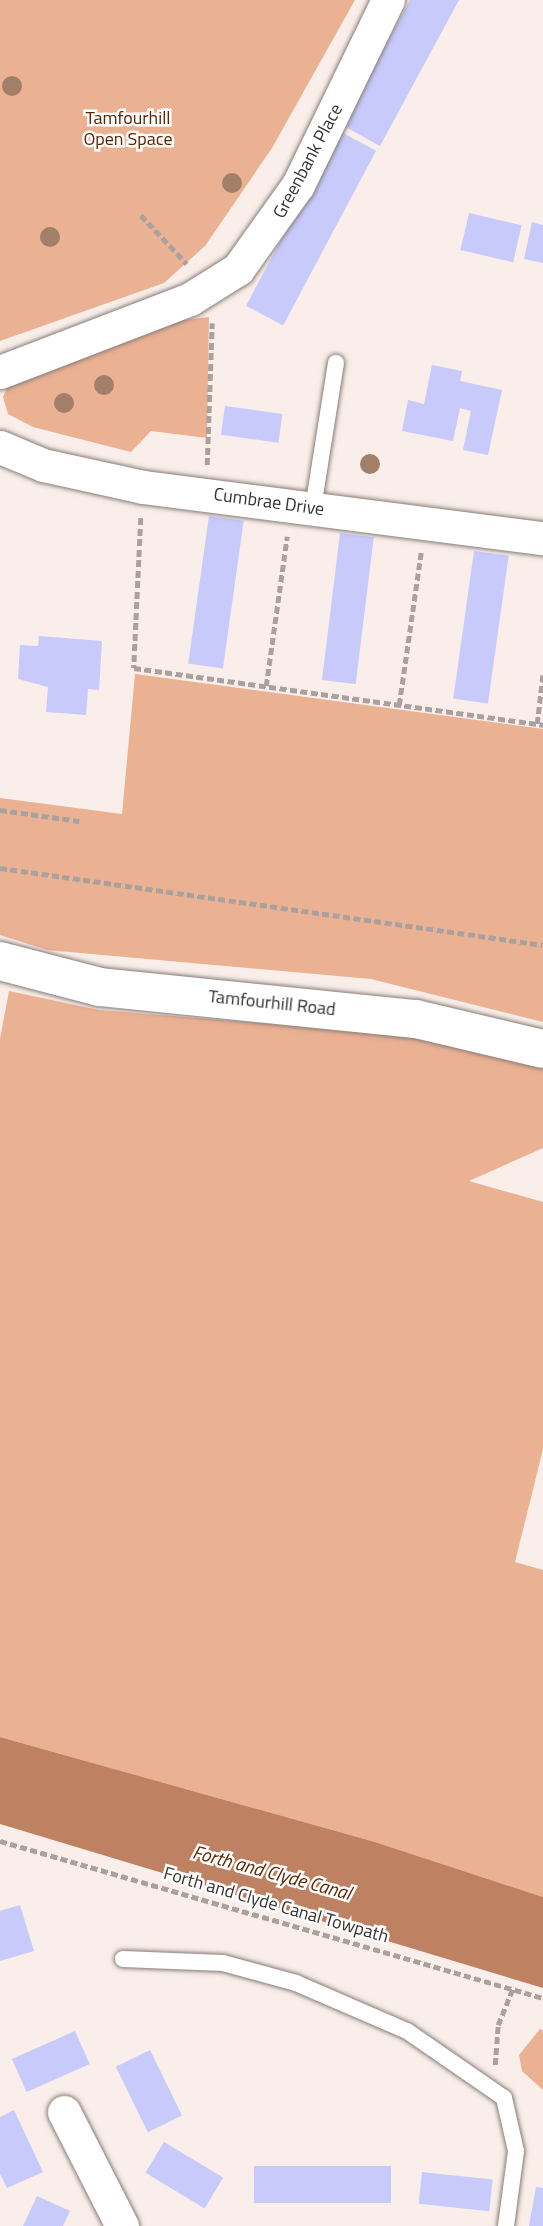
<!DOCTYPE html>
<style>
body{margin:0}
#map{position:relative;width:543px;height:2226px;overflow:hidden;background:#f9eee9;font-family:"Titillium Web",sans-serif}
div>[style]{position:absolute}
.green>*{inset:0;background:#ebb193}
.water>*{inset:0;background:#be8263}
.building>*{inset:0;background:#c7cafb;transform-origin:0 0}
.path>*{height:4.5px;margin-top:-2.25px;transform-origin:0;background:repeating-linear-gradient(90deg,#aaa19e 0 7px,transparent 0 10.5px)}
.roads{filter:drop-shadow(0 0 2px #877d78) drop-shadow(0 0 2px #877d78)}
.service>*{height:16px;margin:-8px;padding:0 8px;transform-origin:8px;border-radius:8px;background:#fff}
.minor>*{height:33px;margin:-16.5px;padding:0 16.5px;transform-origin:16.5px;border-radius:16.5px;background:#fff}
.secondary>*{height:38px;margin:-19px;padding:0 19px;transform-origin:19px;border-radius:19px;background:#fff}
.trees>*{width:20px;height:20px;margin:-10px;border-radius:50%;background:#a27f69}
span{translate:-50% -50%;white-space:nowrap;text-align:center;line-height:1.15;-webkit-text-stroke:5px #fefefe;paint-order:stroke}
.park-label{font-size:18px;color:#5b2400}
.street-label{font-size:18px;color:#35312f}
.water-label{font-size:19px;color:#5d2600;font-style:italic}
</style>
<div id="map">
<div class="green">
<i style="clip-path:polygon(0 0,355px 0,272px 148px,205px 246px,164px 283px,0 341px)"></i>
<i style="clip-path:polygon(209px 317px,207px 438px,151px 431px,131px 452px,33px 427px,8px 414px,3px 397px,10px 381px,155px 323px)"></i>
<i style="clip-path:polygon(135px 674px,543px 729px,543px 1022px,371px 979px,47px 950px,0 935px,0 798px,122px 814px)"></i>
<i style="clip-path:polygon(9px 991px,99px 1010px,420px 1036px,543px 1066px,543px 1148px,469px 1181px,543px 1202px,543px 1449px,515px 1562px,543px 1570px,543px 1897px,375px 1842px,0 1737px,0 1039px)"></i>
<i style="clip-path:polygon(540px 2029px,543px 2030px,543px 2090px,522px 2071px,519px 2055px)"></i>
</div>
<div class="water">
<i style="clip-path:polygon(0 1737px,375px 1842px,543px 1897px,543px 1988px,0 1824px)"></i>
</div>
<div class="building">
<i style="clip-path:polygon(410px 0,459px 0,380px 146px,342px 125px)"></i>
<i style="left:339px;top:131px;width:42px;height:198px;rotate:28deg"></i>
<i style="left:469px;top:213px;width:54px;height:38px;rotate:13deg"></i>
<i style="clip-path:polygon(532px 222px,543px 225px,543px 263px,524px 259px)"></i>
<i style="clip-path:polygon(432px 365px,462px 371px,460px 381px,502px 390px,488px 455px,463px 450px,471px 411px,460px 408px,453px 441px,402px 431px,408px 400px,424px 404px)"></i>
<i style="left:225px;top:406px;width:58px;height:29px;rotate:8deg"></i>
<i style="left:209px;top:516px;width:35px;height:149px;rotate:8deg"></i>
<i style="left:340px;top:533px;width:34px;height:148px;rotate:7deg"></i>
<i style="left:474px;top:551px;width:35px;height:149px;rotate:8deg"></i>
<i style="clip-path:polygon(39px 636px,102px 641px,99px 690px,88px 689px,86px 715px,46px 712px,48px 687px,18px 679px,20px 645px,38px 646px)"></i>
<i style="clip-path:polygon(20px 1905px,34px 1951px,0 1961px,0 1911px)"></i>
<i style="left:75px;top:2031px;width:36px;height:69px;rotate:66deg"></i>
<i style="left:150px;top:2050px;width:73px;height:38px;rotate:64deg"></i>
<i style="clip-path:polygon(14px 2110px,43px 2172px,7px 2188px,0 2174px,0 2117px)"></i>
<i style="left:164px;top:2142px;width:69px;height:36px;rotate:31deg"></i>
<i style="left:254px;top:2166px;width:137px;height:37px"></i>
<i style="left:422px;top:2172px;width:71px;height:32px;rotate:6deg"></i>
<i style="clip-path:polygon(536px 2187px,543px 2188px,543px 2226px,529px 2226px)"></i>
<i style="clip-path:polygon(37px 2196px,70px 2211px,63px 2226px,23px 2226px)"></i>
</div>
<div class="path">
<i style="left:141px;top:215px;width:67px;rotate:46.8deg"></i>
<i style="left:207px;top:465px;width:142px;rotate:-88deg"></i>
<i style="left:141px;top:518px;width:150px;rotate:92.7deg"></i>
<i style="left:134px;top:668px;width:413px;rotate:7.9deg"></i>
<i style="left:266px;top:686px;width:151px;rotate:-82deg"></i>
<i style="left:399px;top:705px;width:154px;rotate:-81.8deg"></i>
<i style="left:537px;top:724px;width:52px;rotate:-83.4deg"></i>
<i style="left:0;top:810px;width:80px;rotate:7.9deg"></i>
<i style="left:0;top:868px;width:548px;rotate:8.07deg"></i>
<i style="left:0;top:1841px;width:565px;rotate:16.13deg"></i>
<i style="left:495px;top:2065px;width:40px;rotate:-85.7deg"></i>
<i style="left:498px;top:2025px;width:40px;rotate:-68deg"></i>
</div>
<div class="roads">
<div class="service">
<i style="left:313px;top:508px;width:147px;rotate:-81deg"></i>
<i style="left:123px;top:1959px;width:100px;rotate:2.3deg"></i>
<i style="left:223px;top:1963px;width:76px;rotate:15.3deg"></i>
<i style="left:296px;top:1983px;width:121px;rotate:23.4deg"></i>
<i style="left:407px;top:2031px;width:118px;rotate:34.6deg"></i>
<i style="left:504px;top:2098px;width:54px;rotate:77.2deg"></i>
<i style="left:516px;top:2151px;width:76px;rotate:97.6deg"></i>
</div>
<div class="minor">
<i style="left:0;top:372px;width:204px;rotate:-21deg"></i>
<i style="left:190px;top:299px;width:57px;rotate:-32deg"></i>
<i style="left:238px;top:269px;width:103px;rotate:-54.5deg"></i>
<i style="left:298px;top:185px;width:206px;rotate:-64.1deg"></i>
<i style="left:0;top:447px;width:47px;rotate:22.7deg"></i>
<i style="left:43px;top:465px;width:102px;rotate:12.4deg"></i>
<i style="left:143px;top:487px;width:403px;rotate:7.3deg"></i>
<i style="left:64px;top:2112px;width:128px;rotate:63deg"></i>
</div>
<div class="secondary">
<i style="left:0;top:961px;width:103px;rotate:14.6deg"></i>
<i style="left:100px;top:987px;width:318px;rotate:5.8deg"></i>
<i style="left:416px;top:1019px;width:130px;rotate:13.3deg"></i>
</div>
</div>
<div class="trees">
<i style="left:12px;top:86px"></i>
<i style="left:232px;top:183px"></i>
<i style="left:50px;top:237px"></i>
<i style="left:104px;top:385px"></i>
<i style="left:64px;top:403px"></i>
<i style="left:370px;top:464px"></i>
</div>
<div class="park-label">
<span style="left:128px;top:129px">Tamfourhill<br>Open Space</span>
</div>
<div class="street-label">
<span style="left:308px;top:161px;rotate:-62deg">Greenbank Place</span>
<span style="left:269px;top:502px;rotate:8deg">Cumbrae Drive</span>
<span style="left:272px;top:1003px;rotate:6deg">Tamfourhill Road</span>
<span style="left:276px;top:1905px;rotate:16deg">Forth and Clyde Canal Towpath</span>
</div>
<div class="water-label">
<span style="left:272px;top:1872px;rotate:15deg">Forth and Clyde Canal</span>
</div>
</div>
